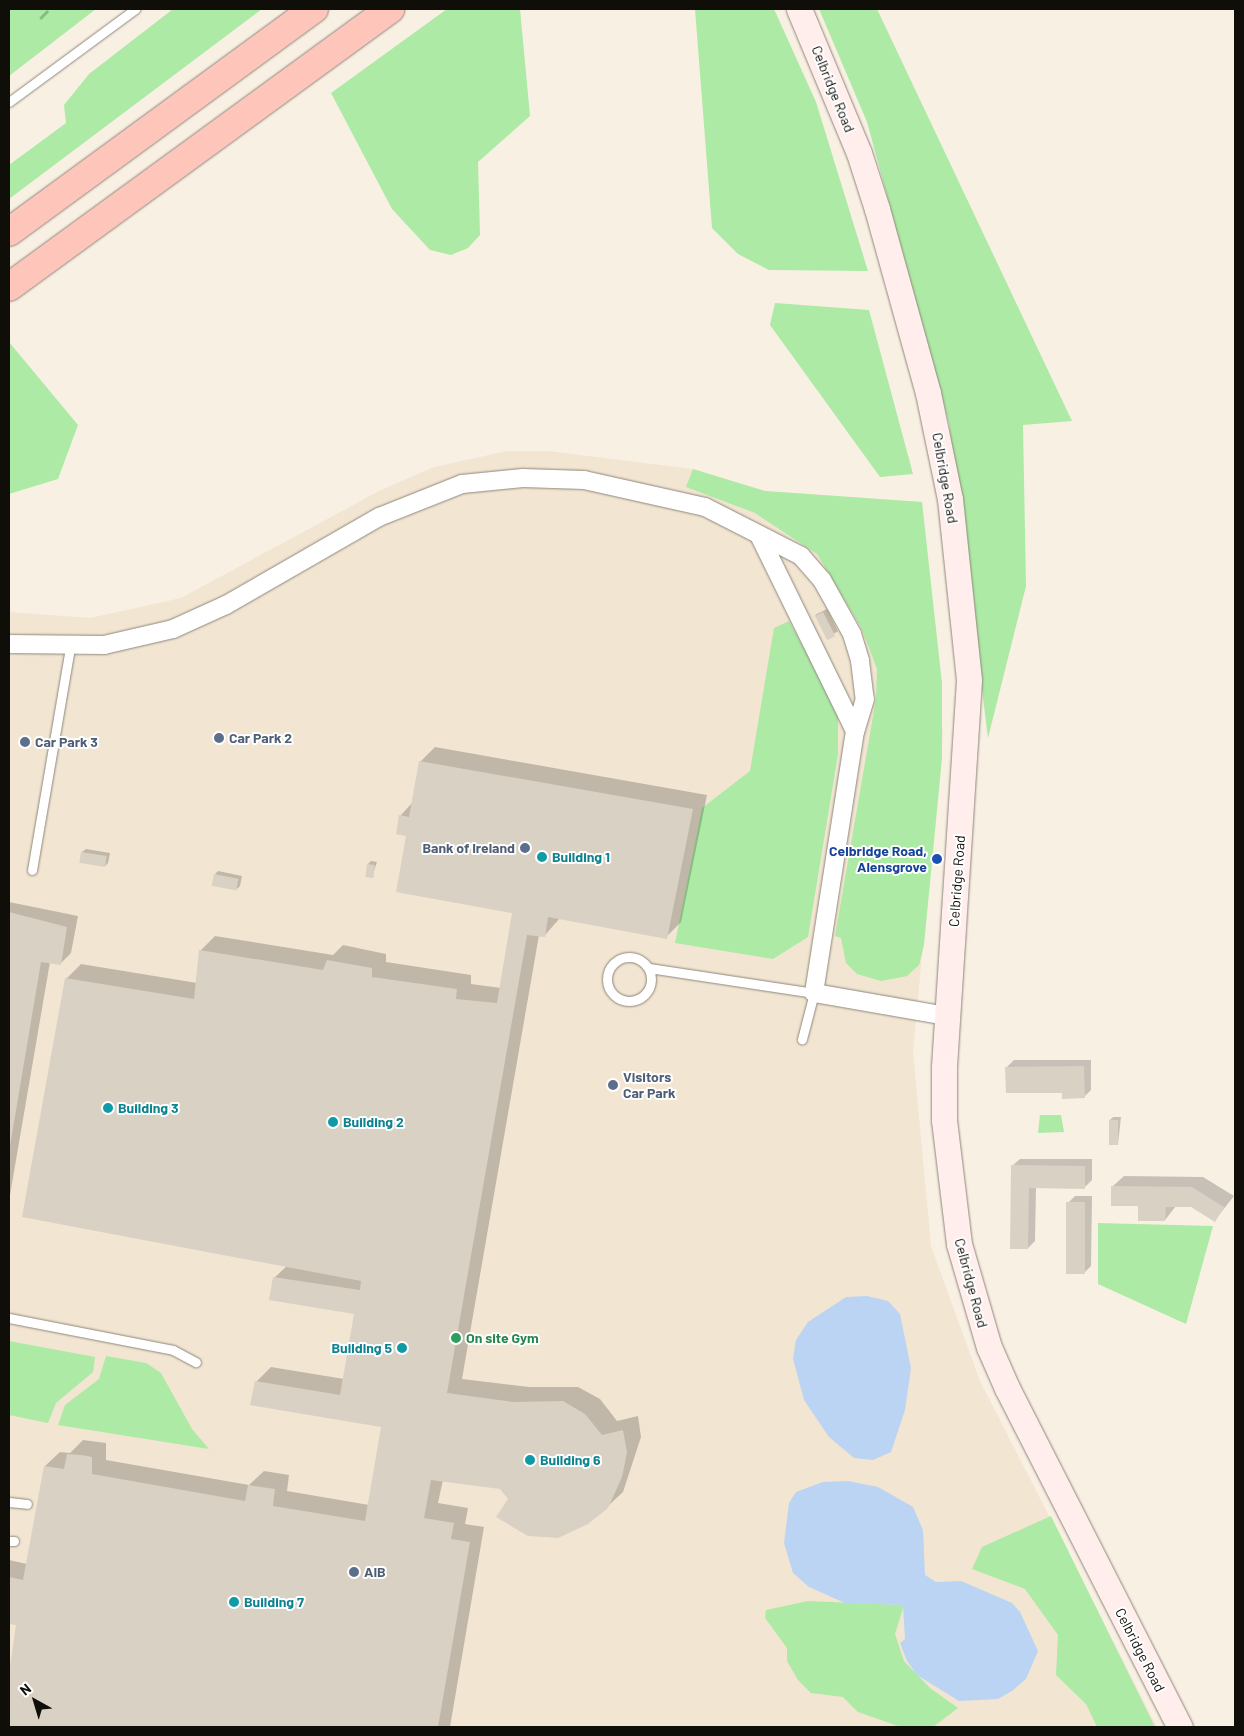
<!DOCTYPE html>
<style>
body{margin:0}
#map{position:relative;width:1244px;height:1736px;overflow:hidden;background:#f9f0e4;font-family:Barlow,sans-serif}
div>[style]{position:absolute}
.built>*{inset:0;background:#f2e5d2}
.green>*{inset:0;background:#aceaa5}
.water>*{inset:0;background:#bbd4f3}
.shadow>*{inset:0;background:#0003;transform-origin:0 0}
.building>*{inset:0;background:#d9d1c4;transform-origin:0 0}
.roads{filter:drop-shadow(0 0 1px #8e877b) drop-shadow(0 0 1px #8e877b)}
.lane>*{height:9px;margin:-4.5px;padding:0 4.5px;transform-origin:4.5px;border-radius:4.5px;background:#fff}
.lane>.ring{margin:-4.5px;padding:0;box-sizing:content-box;background:none;border:9px solid #fff;border-radius:50%}
.street>*{height:18px;margin:-9px;padding:0 9px;transform-origin:9px;border-radius:9px;background:#fff}
.secondary>*{height:25px;margin:-12.5px;padding:0 12.5px;transform-origin:12.5px;border-radius:12.5px;background:#ffeeeb}
.highway>*{height:28px;margin:-14px;padding:0 14px;transform-origin:14px;border-radius:14px;background:#fec5bb}
.dots>*{width:14px;height:14px;translate:-50% -50%;box-sizing:border-box;border:2px solid #fff;border-radius:50%}
span{translate:-50% -50%;white-space:nowrap;text-align:center;line-height:1.15;-webkit-text-stroke:4px #fff;paint-order:stroke}
.street-label{font-size:14px;color:#100e09}
.service-label{font-size:14px;color:#4e5e75;font-weight:700}
.left{translate:0 -50%;text-align:left}
.right{translate:-100% -50%;text-align:right}
.transit-label{font-size:14px;color:#164399;font-weight:700}
.culture-label{font-size:14px;color:#0d838f;font-weight:700}
.leisure-label{font-size:14px;color:#27864d;font-weight:700}
.frame{position:absolute;inset:0;border:10px solid #100e09;pointer-events:none}
.north{position:absolute;left:10px;top:1676px;width:50px;height:50px;-webkit-text-stroke:4px #fff;paint-order:stroke;rotate:321deg;font-size:14px;font-weight:700;line-height:20px;text-align:center;color:#100e09}
.north::after{content:'';display:block;margin:auto;width:18px;height:22px;background:#100e09;clip-path:polygon(50% 0,100% 100%,50% 72%,0 100%)}
</style>
<div id="map">
<div class="built">
<i style="clip-path:polygon(507px 451px,548px 451px,693px 469px,765px 491px,922px 502px,943px 735px,913px 1051px,931px 1246px,980px 1381px,1157px 1727px,9px 1727px,9px 612px,90px 618px,181px 598px,381px 490px,434px 467px)"></i>
</div>
<div class="green">
<i style="clip-path:polygon(9px 9px,96px 9px,9px 76px)"></i>
<i style="clip-path:polygon(173px 9px,262px 9px,9px 199px,9px 165px,66px 123px,64px 105px,89px 74px)"></i>
<i style="clip-path:polygon(447px 9px,520px 9px,530px 116px,478px 162px,480px 235px,468px 248px,451px 255px,430px 250px,392px 209px,331px 93px)"></i>
<i style="clip-path:polygon(695px 9px,774px 9px,816px 102px,868px 271px,769px 270px,738px 254px,712px 228px)"></i>
<i style="clip-path:polygon(819px 9px,877px 9px,1072px 421px,1023px 425px,1026px 586px,988px 738px,949px 423px,867px 122px)"></i>
<i style="clip-path:polygon(775px 303px,869px 310px,913px 474px,880px 477px,770px 325px)"></i>
<i style="clip-path:polygon(9px 342px,78px 425px,58px 479px,9px 494px)"></i>
<i style="clip-path:polygon(693px 469px,765px 491px,922px 502px,942px 683px,942px 758px,924px 945px,919px 965px,907px 976px,881px 981px,857px 974px,846px 963px,841px 938px,835px 936px,876px 699px,877px 669px,861px 627px,817px 554px,755px 513px,686px 487px)"></i>
<i style="clip-path:polygon(789px 621px,838px 711px,838px 754px,808px 937px,773px 959px,675px 943px,702px 808px,750px 771px,774px 628px)"></i>
<i style="clip-path:polygon(1040px 1115px,1061px 1115px,1064px 1132px,1038px 1133px)"></i>
<i style="clip-path:polygon(1098px 1223px,1213px 1226px,1186px 1324px,1098px 1284px)"></i>
<i style="clip-path:polygon(9px 1341px,95px 1357px,93px 1372px,56px 1403px,48px 1423px,9px 1415px)"></i>
<i style="clip-path:polygon(106px 1356px,146px 1363px,161px 1373px,192px 1429px,209px 1449px,58px 1425px,65px 1405px,99px 1379px)"></i>
<i style="clip-path:polygon(1051px 1516px,1155px 1727px,1097px 1727px,1086px 1704px,1056px 1675px,1058px 1635px,1025px 1589px,972px 1569px,982px 1547px)"></i>
<i style="clip-path:polygon(808px 1601px,904px 1605px,895px 1634px,904px 1661px,930px 1688px,958px 1708px,933px 1727px,901px 1727px,858px 1712px,843px 1697px,811px 1693px,798px 1680px,787px 1661px,787px 1648px,765px 1618px,766px 1610px)"></i>
</div>
<div class="water">
<i style="clip-path:polygon(867px 1296px,888px 1301px,900px 1314px,911px 1368px,905px 1410px,891px 1452px,873px 1460px,854px 1458px,829px 1437px,804px 1400px,793px 1359px,796px 1340px,808px 1322px,846px 1297px)"></i>
<i style="clip-path:polygon(848px 1481px,878px 1487px,913px 1507px,923px 1530px,925px 1575px,936px 1582px,961px 1581px,1012px 1603px,1020px 1612px,1038px 1651px,1026px 1679px,1012px 1691px,998px 1699px,959px 1701px,917px 1675px,907px 1661px,900px 1643px,905px 1639px,903px 1605px,845px 1603px,809px 1587px,793px 1573px,784px 1543px,789px 1503px,796px 1492px,823px 1482px)"></i>
</div>
<div class="shadow">
<i style="left:47px;top:10px;width:3px;height:11px;rotate:45deg"></i>
<i style="left:827px;top:609px;width:25px;height:13px;rotate:64deg"></i>
<i style="clip-path:polygon(435px 747px,707px 795px,681px 922px,666px 937px,560px 918px,545px 935px,539px 935px,462px 1379px,529px 1387px,578px 1387px,600px 1399px,617px 1421px,638px 1416px,641px 1437px,623px 1492px,607px 1507px,510px 1499px,501px 1488px,443px 1480px,438px 1503px,468px 1508px,465px 1524px,484px 1527px,450px 1727px,9px 1726px,9px 1681px,17px 1624px,9px 1623px,9px 1560px,27px 1564px,45px 1466px,60px 1452px,70px 1453px,83px 1440px,106px 1443px,106px 1460px,249px 1485px,264px 1471px,289px 1475px,287px 1491px,369px 1505px,383px 1426px,256px 1382px,271px 1367px,344px 1379px,355px 1313px,274px 1278px,287px 1266px,66px 979px,81px 964px,197px 983px,200px 951px,215px 936px,333px 955px,343px 945px,386px 954px,386px 962px,471px 975px,471px 984px,501px 988px,514px 912px,408px 835px,398px 833px,401px 815px,412px 803px,420px 762px)"></i>
<i style="clip-path:polygon(86px 849px,110px 853px,108px 863px,105px 866px,82px 852px)"></i>
<i style="clip-path:polygon(371px 861px,377px 862px,372px 877px,368px 864px)"></i>
<i style="clip-path:polygon(218px 871px,242px 876px,240px 886px,237px 889px,215px 874px)"></i>
<i style="clip-path:polygon(9px 902px,78px 916px,71px 953px,60px 964px,50px 962px,9px 1201px)"></i>
<i style="clip-path:polygon(1014px 1060px,1091px 1060px,1091px 1090px,1084px 1097px,1064px 1092px,1007px 1067px)"></i>
<i style="clip-path:polygon(1113px 1117px,1121px 1117px,1118px 1144px,1110px 1120px)"></i>
<i style="clip-path:polygon(1020px 1159px,1092px 1159px,1092px 1180px,1084px 1188px,1036px 1187px,1035px 1241px,1028px 1248px,1012px 1166px)"></i>
<i style="clip-path:polygon(1124px 1176px,1203px 1177px,1234px 1196px,1215px 1220px,1192px 1206px,1176px 1206px,1165px 1220px,1112px 1187px)"></i>
<i style="clip-path:polygon(1075px 1196px,1092px 1196px,1091px 1266px,1084px 1273px,1068px 1203px)"></i>
</div>
<div class="building">
<i style="left:823px;top:612px;width:27px;height:9px;rotate:63deg"></i>
<i style="clip-path:polygon(419px 761px,693px 809px,667px 939px,548px 917px,545px 937px,527px 935px,447px 1393px,514px 1402px,563px 1401px,585px 1414px,602px 1435px,623px 1430px,627px 1452px,622px 1477px,608px 1508px,588px 1524px,558px 1538px,528px 1536px,496px 1517px,508px 1499px,500px 1489px,431px 1480px,424px 1518px,454px 1523px,451px 1539px,470px 1542px,438px 1727px,9px 1727px,9px 1673px,16px 1625px,9px 1624px,9px 1577px,23px 1580px,44px 1466px,64px 1469px,67px 1454px,81px 1455px,92px 1457px,92px 1474px,245px 1501px,248px 1485px,275px 1489px,273px 1506px,365px 1521px,381px 1427px,250px 1405px,255px 1381px,340px 1395px,354px 1314px,269px 1300px,273px 1277px,360px 1290px,361px 1281px,22px 1217px,65px 978px,194px 999px,199px 950px,323px 970px,327px 960px,372px 968px,372px 977px,457px 989px,456px 999px,497px 1003px,512px 913px,396px 892px,406px 836px,396px 834px,399px 815px,409px 817px)"></i>
<i style="left:81px;top:852px;width:26px;height:11px;rotate:9deg"></i>
<i style="left:367px;top:864px;width:8px;height:13px;rotate:7deg"></i>
<i style="left:214px;top:874px;width:25px;height:12px;rotate:11deg"></i>
<i style="clip-path:polygon(9px 912px,67px 927px,61px 965px,41px 962px,10px 1146px)"></i>
<i style="clip-path:polygon(1084px 1066px,1085px 1098px,1062px 1099px,1062px 1093px,1006px 1093px,1005px 1067px)"></i>
<i style="left:1109px;top:1120px;width:9px;height:25px"></i>
<i style="clip-path:polygon(1011px 1165px,1085px 1166px,1085px 1189px,1029px 1188px,1028px 1249px,1010px 1249px)"></i>
<i style="clip-path:polygon(1111px 1186px,1192px 1187px,1224px 1207px,1215px 1222px,1191px 1207px,1166px 1207px,1165px 1221px,1138px 1221px,1138px 1206px,1111px 1206px)"></i>
<i style="left:1066px;top:1202px;width:19px;height:72px"></i>
</div>
<div class="roads">
<div class="lane">
<i style="left:9px;top:102px;width:157px;rotate:-36.4deg"></i>
<i style="left:32px;top:870px;width:226px;rotate:-80.3deg"></i>
<i class="ring" style="left:607px;top:957px;width:35px;height:35px"></i>
<i style="left:649px;top:968px;width:167px;rotate:8.6deg"></i>
<i style="left:814px;top:993px;width:48px;rotate:104.6deg"></i>
<i style="left:9px;top:1318px;width:167px;rotate:11deg"></i>
<i style="left:173px;top:1350px;width:26px;rotate:28deg"></i>
<i style="left:9px;top:1502px;width:18px;rotate:6deg"></i>
<i style="left:9px;top:1541px;width:5px"></i>
</div>
<div class="street">
<i style="left:759px;top:535px;width:218px;rotate:63.9deg"></i>
<i style="left:9px;top:644px;width:95px;rotate:0.6deg"></i>
<i style="left:104px;top:645px;width:71px;rotate:-13.1deg"></i>
<i style="left:173px;top:629px;width:58px;rotate:-24.4deg"></i>
<i style="left:226px;top:605px;width:177px;rotate:-29.9deg"></i>
<i style="left:379px;top:517px;width:89px;rotate:-21.7deg"></i>
<i style="left:462px;top:484px;width:61px;rotate:-5.6deg"></i>
<i style="left:523px;top:478px;width:61px;rotate:1.9deg"></i>
<i style="left:584px;top:480px;width:124px;rotate:12.6deg"></i>
<i style="left:705px;top:507px;width:108px;rotate:27deg"></i>
<i style="left:801px;top:556px;width:32px;rotate:49deg"></i>
<i style="left:822px;top:580px;width:62px;rotate:60.9deg"></i>
<i style="left:852px;top:634px;width:28px;rotate:73deg"></i>
<i style="left:860px;top:661px;width:38px;rotate:83deg"></i>
<i style="left:865px;top:699px;width:34px;rotate:107deg"></i>
<i style="left:855px;top:731px;width:265px;rotate:98.9deg"></i>
<i style="left:814px;top:993px;width:135px;rotate:9.8deg"></i>
</div>
<div class="secondary">
<i style="left:799px;top:9px;width:156px;rotate:67.4deg"></i>
<i style="left:859px;top:153px;width:59px;rotate:72.2deg"></i>
<i style="left:877px;top:209px;width:191px;rotate:74.5deg"></i>
<i style="left:928px;top:393px;width:108px;rotate:78.3deg"></i>
<i style="left:950px;top:499px;width:182px;rotate:84deg"></i>
<i style="left:969px;top:680px;width:389px;rotate:93.7deg"></i>
<i style="left:944px;top:1068px;width:52px;rotate:90deg"></i>
<i style="left:944px;top:1120px;width:125px;rotate:83.1deg"></i>
<i style="left:959px;top:1244px;width:107px;rotate:73.8deg"></i>
<i style="left:989px;top:1347px;width:45px;rotate:66.3deg"></i>
<i style="left:1007px;top:1388px;width:381px;rotate:63deg"></i>
</div>
<div class="highway">
<i style="left:9px;top:232px;width:378px;rotate:-36.2deg"></i>
<i style="left:9px;top:287px;width:472px;rotate:-36.1deg"></i>
</div>
</div>
<div class="dots">
<i style="left:219px;top:738px;background:#5c6f8a"></i>
<i style="left:25px;top:742px;background:#5c6f8a"></i>
<i style="left:525px;top:848px;background:#5c6f8a"></i>
<i style="left:542px;top:857px;background:#0f9aa8"></i>
<i style="left:937px;top:859px;background:#1a4fb4"></i>
<i style="left:613px;top:1085px;background:#5c6f8a"></i>
<i style="left:108px;top:1108px;background:#0f9aa8"></i>
<i style="left:333px;top:1122px;background:#0f9aa8"></i>
<i style="left:456px;top:1338px;background:#2e9e5b"></i>
<i style="left:402px;top:1348px;background:#0f9aa8"></i>
<i style="left:530px;top:1460px;background:#0f9aa8"></i>
<i style="left:354px;top:1572px;background:#5c6f8a"></i>
<i style="left:234px;top:1602px;background:#0f9aa8"></i>
</div>
<div class="street-label">
<span style="left:833px;top:89px;rotate:68deg">Celbridge Road</span>
<span style="left:945px;top:478px;rotate:80deg">Celbridge Road</span>
<span style="left:957px;top:881px;rotate:-86deg">Celbridge Road</span>
<span style="left:971px;top:1283px;rotate:75deg">Celbridge Road</span>
<span style="left:1140px;top:1650px;rotate:63deg">Celbridge Road</span>
</div>
<div class="service-label">
<span class="left" style="left:229px;top:738px">Car Park 2</span>
<span class="left" style="left:35px;top:742px">Car Park 3</span>
<span class="right" style="left:515px;top:848px">Bank of Ireland</span>
<span class="left" style="left:623px;top:1085px">Visitors<br>Car Park</span>
<span class="left" style="left:364px;top:1572px">AIB</span>
</div>
<div class="transit-label">
<span class="right" style="left:927px;top:859px">Celbridge Road,<br>Alensgrove</span>
</div>
<div class="culture-label">
<span class="left" style="left:552px;top:857px">Building 1</span>
<span class="left" style="left:118px;top:1108px">Building 3</span>
<span class="left" style="left:343px;top:1122px">Building 2</span>
<span class="right" style="left:392px;top:1348px">Building 5</span>
<span class="left" style="left:540px;top:1460px">Building 6</span>
<span class="left" style="left:244px;top:1602px">Building 7</span>
</div>
<div class="leisure-label">
<span class="left" style="left:466px;top:1338px">On site Gym</span>
</div>
<div class="frame"></div>
<div class="north">N</div>
</div>
